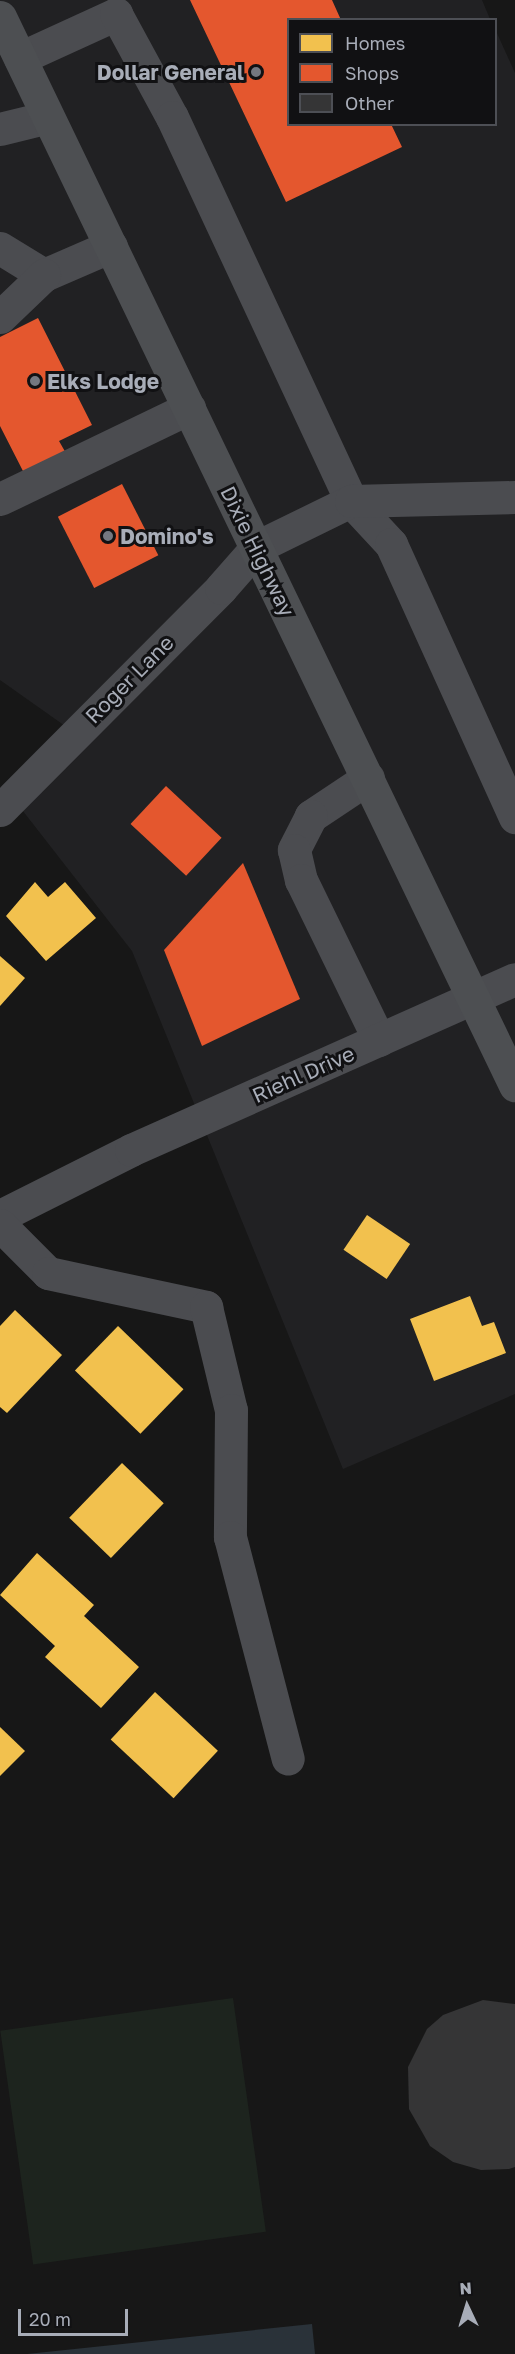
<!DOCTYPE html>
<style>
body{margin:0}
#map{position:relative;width:515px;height:2354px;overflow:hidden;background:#171717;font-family:"Golos Text",sans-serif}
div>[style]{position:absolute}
.built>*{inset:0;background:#212123}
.green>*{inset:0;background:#1d241e;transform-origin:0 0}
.water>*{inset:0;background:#2a3239}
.homes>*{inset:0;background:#f2c14e;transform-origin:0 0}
.shops>*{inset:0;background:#e4572e;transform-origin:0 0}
.building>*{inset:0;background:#353536}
.minor>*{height:33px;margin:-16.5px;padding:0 16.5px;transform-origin:16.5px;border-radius:16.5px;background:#4b4c50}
.major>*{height:33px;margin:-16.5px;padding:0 16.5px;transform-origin:16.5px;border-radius:16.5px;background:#4d4f52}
.dots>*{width:16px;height:16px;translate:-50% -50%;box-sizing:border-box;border:3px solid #111113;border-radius:50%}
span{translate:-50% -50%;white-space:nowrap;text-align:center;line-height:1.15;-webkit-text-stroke:6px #111113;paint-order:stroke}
.poi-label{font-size:21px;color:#a8adb8;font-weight:700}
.right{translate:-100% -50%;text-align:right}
.left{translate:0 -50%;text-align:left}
.street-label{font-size:21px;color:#a8adb8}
.legend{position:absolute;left:287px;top:18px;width:210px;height:108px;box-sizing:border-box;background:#111113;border:2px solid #4d4f55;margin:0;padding:8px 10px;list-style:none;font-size:18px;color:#a8adb8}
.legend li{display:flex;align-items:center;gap:12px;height:30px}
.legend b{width:30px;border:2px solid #4d4f55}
.north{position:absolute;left:437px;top:2276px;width:60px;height:60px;-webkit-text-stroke:4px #111113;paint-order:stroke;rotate:356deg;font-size:16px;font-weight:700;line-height:24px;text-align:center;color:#a8adb8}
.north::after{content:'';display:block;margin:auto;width:21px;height:27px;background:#a8adb8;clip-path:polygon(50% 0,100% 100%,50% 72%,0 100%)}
.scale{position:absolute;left:18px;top:2309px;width:110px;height:27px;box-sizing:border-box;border:3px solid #a8adb8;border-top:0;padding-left:8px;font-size:18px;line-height:21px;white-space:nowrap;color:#a8adb8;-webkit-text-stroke:4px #111113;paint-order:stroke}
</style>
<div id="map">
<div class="built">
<i style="clip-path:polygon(0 0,482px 0,490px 19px,288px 20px,288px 124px,496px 124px,496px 31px,515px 73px,515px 1394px,343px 1469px,132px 951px,12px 797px,75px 733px,0 680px)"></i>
</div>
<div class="green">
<i style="left:233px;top:1998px;width:236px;height:235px;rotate:82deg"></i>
</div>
<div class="water">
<i style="clip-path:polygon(312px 2324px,315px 2354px,27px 2354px)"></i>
</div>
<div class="homes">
<i style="clip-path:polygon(35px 882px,48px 897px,65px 882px,96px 918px,46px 961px,6px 916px)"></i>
<i style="clip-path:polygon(0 956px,25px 978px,0 1006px)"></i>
<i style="left:367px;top:1215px;width:52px;height:42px;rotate:34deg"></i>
<i style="clip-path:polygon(470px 1296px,482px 1326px,494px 1322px,506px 1353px,434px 1381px,410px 1319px)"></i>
<i style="clip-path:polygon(15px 1310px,62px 1355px,7px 1413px,0 1407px,0 1326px)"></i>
<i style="left:118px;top:1326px;width:91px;height:62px;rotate:44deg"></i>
<i style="left:122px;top:1463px;width:58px;height:76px;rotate:44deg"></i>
<i style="clip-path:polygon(37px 1553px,94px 1605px,84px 1616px,139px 1667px,101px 1708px,45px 1657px,55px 1646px,0 1595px)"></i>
<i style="left:155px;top:1692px;width:86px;height:65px;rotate:43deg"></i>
<i style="clip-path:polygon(0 1727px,25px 1751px,0 1776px)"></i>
</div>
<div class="shops">
<i style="clip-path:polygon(190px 0,332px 0,341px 20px,288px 20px,288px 124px,391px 124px,402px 147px,286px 202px)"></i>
<i style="clip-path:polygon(38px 318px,92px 425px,59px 441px,67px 455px,25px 475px,0 426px,0 337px)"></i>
<i style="left:122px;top:484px;width:80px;height:72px;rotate:63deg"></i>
<i style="left:166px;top:786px;width:76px;height:52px;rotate:43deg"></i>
<i style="clip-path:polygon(243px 863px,300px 999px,202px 1046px,164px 950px)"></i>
</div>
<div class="building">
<i style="clip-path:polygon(483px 2000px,515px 2004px,515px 2167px,509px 2169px,481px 2170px,453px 2162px,430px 2146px,409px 2109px,408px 2067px,427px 2029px,443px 2015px)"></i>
</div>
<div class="minor">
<i style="left:20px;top:58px;width:106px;rotate:-24.6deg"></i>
<i style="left:116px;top:14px;width:117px;rotate:61.5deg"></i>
<i style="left:172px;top:117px;width:424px;rotate:65deg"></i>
<i style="left:351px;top:501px;width:59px;rotate:47.1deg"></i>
<i style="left:391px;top:544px;width:300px;rotate:65.6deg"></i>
<i style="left:0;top:129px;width:49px;rotate:-14deg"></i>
<i style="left:0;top:248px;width:52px;rotate:31.5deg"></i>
<i style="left:44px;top:275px;width:73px;rotate:-23.4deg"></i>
<i style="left:0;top:317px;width:61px;rotate:-43.7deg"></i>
<i style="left:0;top:499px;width:210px;rotate:-25.7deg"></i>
<i style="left:368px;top:778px;width:69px;rotate:146.3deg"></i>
<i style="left:311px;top:816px;width:38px;rotate:117deg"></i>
<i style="left:294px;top:850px;width:31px;rotate:77deg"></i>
<i style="left:301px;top:880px;width:178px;rotate:64deg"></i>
<i style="left:0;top:810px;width:313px;rotate:-45.1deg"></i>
<i style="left:221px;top:588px;width:55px;rotate:-48.7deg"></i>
<i style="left:257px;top:547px;width:105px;rotate:-26.1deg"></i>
<i style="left:351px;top:501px;width:164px;rotate:-1.4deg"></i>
<i style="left:0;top:1216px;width:147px;rotate:-26.7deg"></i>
<i style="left:131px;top:1150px;width:420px;rotate:-24deg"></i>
<i style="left:0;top:1225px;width:68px;rotate:45deg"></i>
<i style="left:48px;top:1273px;width:162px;rotate:12.1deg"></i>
<i style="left:206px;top:1307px;width:106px;rotate:76.4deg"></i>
<i style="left:231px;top:1410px;width:127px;rotate:90.5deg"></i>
<i style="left:230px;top:1537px;width:229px;rotate:75.4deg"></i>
</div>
<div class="major">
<i style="left:0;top:17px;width:1186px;rotate:64.26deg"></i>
</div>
<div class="dots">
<i style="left:256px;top:72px;background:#757880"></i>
<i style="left:35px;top:381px;background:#757880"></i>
<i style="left:108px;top:536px;background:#757880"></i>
</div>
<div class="poi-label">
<span class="right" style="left:244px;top:72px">Dollar General</span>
<span class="left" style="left:47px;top:381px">Elks Lodge</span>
<span class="left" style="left:120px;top:536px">Domino's</span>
</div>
<div class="street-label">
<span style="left:258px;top:551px;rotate:64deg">Dixie Highway</span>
<span style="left:129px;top:679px;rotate:-45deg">Roger Lane</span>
<span style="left:303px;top:1074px;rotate:-24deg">Riehl Drive</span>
</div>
<ul class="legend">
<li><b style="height:16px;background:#f2c14e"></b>Homes</li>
<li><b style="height:16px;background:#e4572e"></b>Shops</li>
<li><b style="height:16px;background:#353536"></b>Other</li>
</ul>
<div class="north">N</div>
<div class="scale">20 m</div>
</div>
